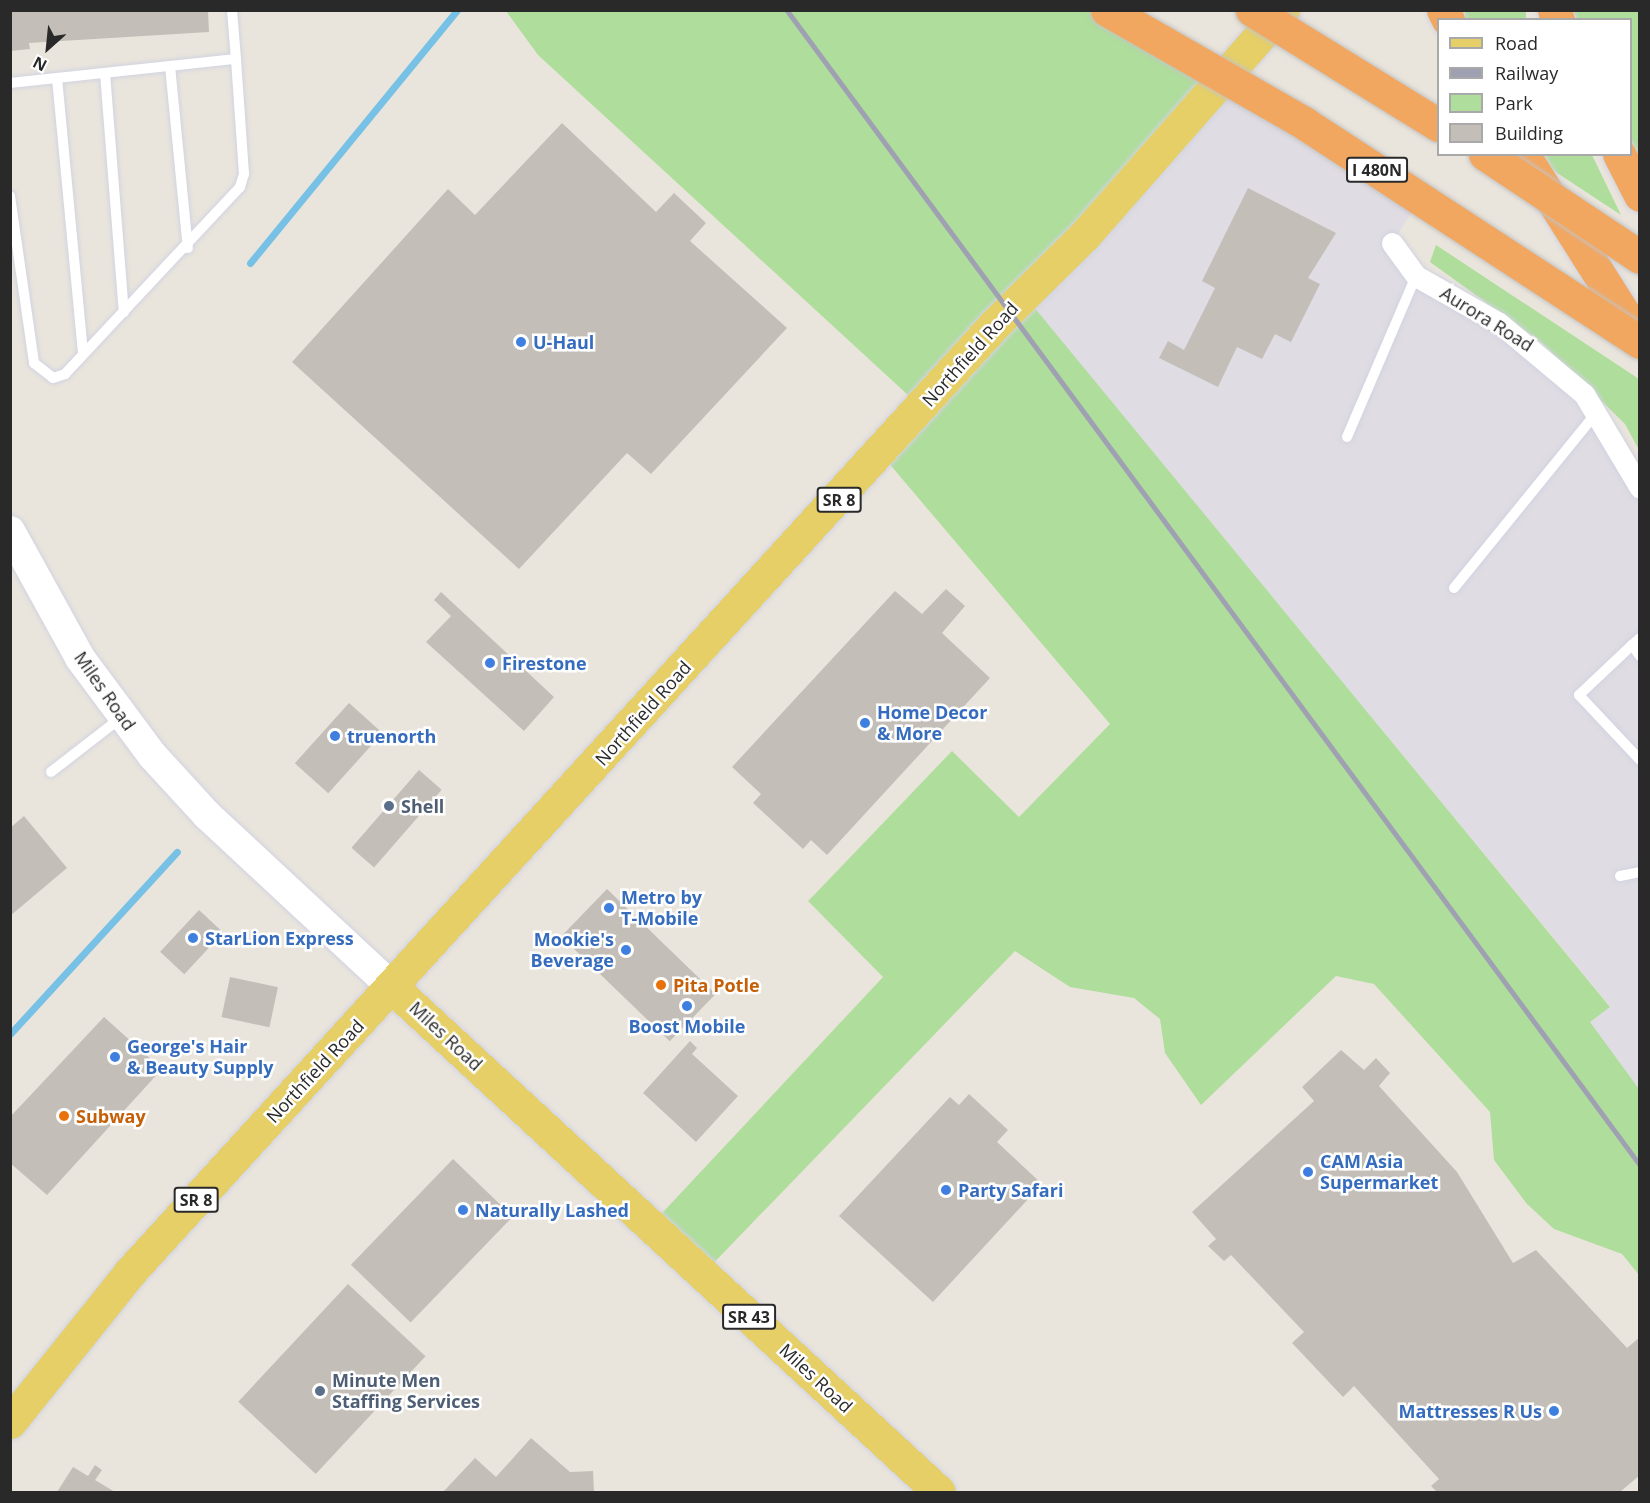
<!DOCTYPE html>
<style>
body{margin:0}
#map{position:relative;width:1650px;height:1503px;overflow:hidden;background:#eae5dc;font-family:"Open Sans",sans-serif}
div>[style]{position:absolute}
.industrial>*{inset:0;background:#dfdce3}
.green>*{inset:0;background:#afdd9c;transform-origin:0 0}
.stream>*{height:7px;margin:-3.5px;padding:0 3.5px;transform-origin:3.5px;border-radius:3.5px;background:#76c1e5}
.building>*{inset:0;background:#c3bfb8;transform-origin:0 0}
.roads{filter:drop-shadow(0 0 2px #d1d3e1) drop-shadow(0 0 2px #d1d3e1)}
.service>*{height:10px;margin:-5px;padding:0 5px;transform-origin:5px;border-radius:5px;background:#fff}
.minor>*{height:21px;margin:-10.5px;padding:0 10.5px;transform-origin:10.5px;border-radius:10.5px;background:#fff}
.secondary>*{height:30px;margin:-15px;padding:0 15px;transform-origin:15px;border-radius:15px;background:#fff}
.primary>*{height:33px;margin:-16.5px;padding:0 16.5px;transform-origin:16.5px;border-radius:16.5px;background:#e6cf66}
.motorway>*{height:33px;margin:-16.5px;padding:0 16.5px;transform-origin:16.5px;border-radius:16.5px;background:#f2a760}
.rail>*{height:4.5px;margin:-2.25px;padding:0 2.25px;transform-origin:2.25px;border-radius:2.25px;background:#9fa1b2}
.bridges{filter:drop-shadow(0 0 2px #c3c3c3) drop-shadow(0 0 2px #c3c3c3)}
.motorway-bridge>*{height:33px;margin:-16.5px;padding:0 16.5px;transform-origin:16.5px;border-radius:16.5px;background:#f2a760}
.dots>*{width:16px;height:16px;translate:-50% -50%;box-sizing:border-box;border:3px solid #fff;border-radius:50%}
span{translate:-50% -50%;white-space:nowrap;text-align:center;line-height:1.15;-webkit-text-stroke:5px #fff;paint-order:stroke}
.shield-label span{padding:2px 4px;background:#fff;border:2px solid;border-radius:4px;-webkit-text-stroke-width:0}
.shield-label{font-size:16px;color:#292929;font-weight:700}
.street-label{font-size:18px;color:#292929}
.shop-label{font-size:18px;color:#366cbe;font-weight:700}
.left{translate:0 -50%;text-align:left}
.right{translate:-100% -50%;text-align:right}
.service-label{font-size:18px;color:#4e5e75;font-weight:700}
.food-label{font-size:18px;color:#c56008;font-weight:700}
.frame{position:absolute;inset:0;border:12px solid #292929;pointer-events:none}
.legend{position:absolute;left:1437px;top:18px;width:195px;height:138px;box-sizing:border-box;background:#fff;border:2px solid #a9a9a9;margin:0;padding:8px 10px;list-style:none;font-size:18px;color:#292929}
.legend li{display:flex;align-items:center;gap:12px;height:30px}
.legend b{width:30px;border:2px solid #a9a9a9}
.north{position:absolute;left:18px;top:18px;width:60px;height:60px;-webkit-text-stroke:4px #fff;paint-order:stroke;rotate:207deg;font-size:16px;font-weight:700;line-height:24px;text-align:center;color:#292929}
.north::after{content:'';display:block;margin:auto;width:21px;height:27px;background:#292929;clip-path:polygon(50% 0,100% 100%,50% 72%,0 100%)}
</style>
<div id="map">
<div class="industrial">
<i style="clip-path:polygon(1231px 70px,1421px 198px,1392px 243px,1416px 276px,1543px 355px,1639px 488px,1639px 1089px,1590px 1022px,1610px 1006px,1023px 295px)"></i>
</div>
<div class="green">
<i style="clip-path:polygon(506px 11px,1107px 11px,1231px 70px,1024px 295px,1610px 1007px,1590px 1022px,1639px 1089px,1639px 1275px,1622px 1254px,1554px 1229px,1527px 1204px,1494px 1160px,1490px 1112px,1374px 984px,1336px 976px,1201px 1105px,1165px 1053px,1160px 1019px,1134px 998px,1070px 987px,1015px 951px,703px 1274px,650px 1226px,883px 977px,808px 901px,816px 893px,952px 751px,1019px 817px,1110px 724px,881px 454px,921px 407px,538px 55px)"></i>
<i style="left:1465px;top:11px;width:61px;height:9px"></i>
<i style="clip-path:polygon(1573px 11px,1639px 11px,1639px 160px,1631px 141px,1630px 20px,1577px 19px)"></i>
<i style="clip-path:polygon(1542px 155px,1592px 155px,1621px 215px,1548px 167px)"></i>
<i style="clip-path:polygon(1436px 245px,1639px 379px,1639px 450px,1625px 424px,1541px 342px,1430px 262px)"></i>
</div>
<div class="stream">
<i style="left:250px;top:263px;width:327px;rotate:-50.7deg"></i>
<i style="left:10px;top:1034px;width:247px;rotate:-47.5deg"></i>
</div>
<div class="building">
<i style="clip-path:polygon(10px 10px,208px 10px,209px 32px,29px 43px,30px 49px,10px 51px)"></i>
<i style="clip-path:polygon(562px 123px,656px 212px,674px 193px,706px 223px,690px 241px,787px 328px,651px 474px,627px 453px,519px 569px,292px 362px,448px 189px,475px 215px)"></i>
<i style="clip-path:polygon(1248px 188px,1336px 233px,1308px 278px,1320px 284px,1291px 342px,1275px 334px,1262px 359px,1237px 347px,1218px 387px,1159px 358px,1168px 341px,1184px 350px,1215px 288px,1202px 281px)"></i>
<i style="clip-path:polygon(946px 589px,965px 606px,942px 633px,990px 678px,827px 855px,811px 840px,803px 849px,753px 803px,761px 794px,732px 767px,895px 591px,922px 614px)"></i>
<i style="clip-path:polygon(441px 592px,554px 697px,524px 731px,426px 642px,451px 616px,434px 600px)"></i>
<i style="left:349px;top:703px;width:45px;height:81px;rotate:42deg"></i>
<i style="left:419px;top:770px;width:30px;height:103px;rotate:41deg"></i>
<i style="clip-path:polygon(24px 816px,67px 868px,10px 916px,10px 828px)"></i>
<i style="left:607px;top:889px;width:151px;height:66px;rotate:44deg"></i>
<i style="left:199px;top:910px;width:33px;height:57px;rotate:43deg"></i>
<i style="left:230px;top:977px;width:49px;height:41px;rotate:12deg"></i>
<i style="clip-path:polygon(104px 1017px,162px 1069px,47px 1195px,10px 1163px,10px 1117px)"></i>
<i style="clip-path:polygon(690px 1041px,697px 1048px,692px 1054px,738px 1096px,696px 1142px,643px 1093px)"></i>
<i style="clip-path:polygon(1341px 1050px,1364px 1070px,1376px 1058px,1390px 1073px,1379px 1086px,1457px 1172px,1513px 1263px,1536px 1250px,1627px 1348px,1640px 1337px,1640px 1475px,1620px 1492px,1437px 1492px,1431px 1486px,1439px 1479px,1354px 1386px,1343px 1397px,1292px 1343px,1304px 1332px,1231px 1255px,1224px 1261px,1208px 1246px,1216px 1239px,1192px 1212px,1314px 1101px,1302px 1087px)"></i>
<i style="clip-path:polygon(969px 1094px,1008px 1130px,997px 1142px,1042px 1184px,933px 1302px,839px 1216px,950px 1097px,959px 1105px)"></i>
<i style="left:453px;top:1159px;width:83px;height:147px;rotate:44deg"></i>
<i style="left:348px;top:1284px;width:106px;height:161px;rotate:43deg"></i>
<i style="clip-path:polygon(531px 1438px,570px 1472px,593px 1471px,594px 1492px,443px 1492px,475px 1458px,496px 1477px)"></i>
<i style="clip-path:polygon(95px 1465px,102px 1470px,95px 1480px,115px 1492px,57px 1492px,73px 1467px,88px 1476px)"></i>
</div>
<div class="roads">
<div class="service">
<i style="left:170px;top:66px;width:183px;rotate:84.4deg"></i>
<i style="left:105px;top:73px;width:240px;rotate:85.5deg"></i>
<i style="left:57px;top:78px;width:276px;rotate:84.6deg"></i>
<i style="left:10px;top:83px;width:227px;rotate:-6.1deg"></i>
<i style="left:236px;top:59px;width:49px;rotate:-94.7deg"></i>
<i style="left:10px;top:196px;width:169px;rotate:81.8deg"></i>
<i style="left:34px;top:363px;width:24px;rotate:38deg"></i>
<i style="left:53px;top:378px;width:13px;rotate:-18deg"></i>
<i style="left:65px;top:374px;width:256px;rotate:-46.9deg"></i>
<i style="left:240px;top:187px;width:14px;rotate:-73deg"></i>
<i style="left:244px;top:174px;width:115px;rotate:-94deg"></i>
<i style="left:1347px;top:437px;width:175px;rotate:-66.8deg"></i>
<i style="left:1454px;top:588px;width:225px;rotate:-50.9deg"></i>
<i style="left:1640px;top:638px;width:11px;rotate:139deg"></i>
<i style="left:1632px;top:645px;width:14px;rotate:54deg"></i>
<i style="left:1632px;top:645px;width:73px;rotate:136.7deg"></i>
<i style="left:1579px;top:695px;width:89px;rotate:46.8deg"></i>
<i style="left:51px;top:772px;width:90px;rotate:-37.8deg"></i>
<i style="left:1620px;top:876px;width:20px;rotate:-11deg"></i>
</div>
<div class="minor">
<i style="left:1392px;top:243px;width:41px;rotate:54deg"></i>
<i style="left:1416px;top:276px;width:95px;rotate:29.5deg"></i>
<i style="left:1499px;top:323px;width:111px;rotate:39.9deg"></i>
<i style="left:1584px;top:394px;width:109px;rotate:59.2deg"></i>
</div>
<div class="secondary">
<i style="left:10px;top:531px;width:145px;rotate:61.1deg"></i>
<i style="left:80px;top:658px;width:121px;rotate:53.4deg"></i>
<i style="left:152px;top:755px;width:81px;rotate:47.5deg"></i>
<i style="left:207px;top:815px;width:253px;rotate:42.9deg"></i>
</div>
<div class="primary">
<i style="left:392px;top:987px;width:744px;rotate:42.71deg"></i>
<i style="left:10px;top:1422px;width:192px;rotate:-51.3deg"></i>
<i style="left:130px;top:1272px;width:1285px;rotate:-47.62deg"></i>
<i style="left:996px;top:323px;width:125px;rotate:-44.7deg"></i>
<i style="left:1085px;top:235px;width:300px;rotate:-48.7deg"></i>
</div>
<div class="motorway">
<i style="left:1443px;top:10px;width:11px;rotate:63deg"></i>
<i style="left:1554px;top:10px;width:11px;rotate:68deg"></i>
<i style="left:1523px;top:154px;width:219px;rotate:57.7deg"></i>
<i style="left:1619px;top:154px;width:46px;rotate:62.9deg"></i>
</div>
</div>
<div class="rail">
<i style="left:787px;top:10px;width:1436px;rotate:53.55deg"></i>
</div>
<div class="bridges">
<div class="motorway-bridge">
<i style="left:1107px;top:10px;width:227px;rotate:29.8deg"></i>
<i style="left:1304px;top:123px;width:401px;rotate:33.1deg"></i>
<i style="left:1252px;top:10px;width:219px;rotate:31.7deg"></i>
<i style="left:1485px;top:154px;width:186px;rotate:33.6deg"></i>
</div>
</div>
<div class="dots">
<i style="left:521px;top:342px;background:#3f7fe0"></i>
<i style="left:490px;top:663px;background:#3f7fe0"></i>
<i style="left:865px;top:723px;background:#3f7fe0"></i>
<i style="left:335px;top:736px;background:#3f7fe0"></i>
<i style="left:389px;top:806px;background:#5c6f8a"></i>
<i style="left:609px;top:908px;background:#3f7fe0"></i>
<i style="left:193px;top:938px;background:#3f7fe0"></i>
<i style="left:626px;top:950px;background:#3f7fe0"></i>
<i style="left:661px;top:985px;background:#e8710a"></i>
<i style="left:687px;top:1006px;background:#3f7fe0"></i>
<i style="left:115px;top:1057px;background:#3f7fe0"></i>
<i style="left:64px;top:1116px;background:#e8710a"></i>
<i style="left:1308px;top:1172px;background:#3f7fe0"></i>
<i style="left:946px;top:1190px;background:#3f7fe0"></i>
<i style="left:463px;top:1210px;background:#3f7fe0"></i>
<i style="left:320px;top:1391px;background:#5c6f8a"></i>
<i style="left:1554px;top:1411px;background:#3f7fe0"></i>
</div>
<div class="shield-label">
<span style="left:1377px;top:170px">I 480N</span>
<span style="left:839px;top:500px">SR 8</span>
<span style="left:196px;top:1200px">SR 8</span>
<span style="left:749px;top:1317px">SR 43</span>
</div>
<div class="street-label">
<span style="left:1487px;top:319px;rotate:32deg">Aurora Road</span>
<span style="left:970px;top:354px;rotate:-48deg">Northfield Road</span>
<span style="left:105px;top:691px;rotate:55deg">Miles Road</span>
<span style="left:643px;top:713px;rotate:-48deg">Northfield Road</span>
<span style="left:446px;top:1036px;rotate:43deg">Miles Road</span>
<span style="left:315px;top:1071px;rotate:-47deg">Northfield Road</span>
<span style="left:816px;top:1378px;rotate:43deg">Miles Road</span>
</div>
<div class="shop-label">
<span class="left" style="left:533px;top:342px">U-Haul</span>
<span class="left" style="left:502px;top:663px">Firestone</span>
<span class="left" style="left:877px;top:723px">Home Decor<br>&amp; More</span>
<span class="left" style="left:347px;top:736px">truenorth</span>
<span class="left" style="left:621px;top:908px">Metro by<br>T-Mobile</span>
<span class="left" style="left:205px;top:938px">StarLion Express</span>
<span class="right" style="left:614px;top:950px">Mookie's<br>Beverage</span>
<span style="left:687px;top:1026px">Boost Mobile</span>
<span class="left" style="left:127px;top:1057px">George's Hair<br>&amp; Beauty Supply</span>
<span class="left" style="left:1320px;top:1172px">CAM Asia<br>Supermarket</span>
<span class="left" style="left:958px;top:1190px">Party Safari</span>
<span class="left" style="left:475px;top:1210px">Naturally Lashed</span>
<span class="right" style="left:1542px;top:1411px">Mattresses R Us</span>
</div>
<div class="service-label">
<span class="left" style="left:401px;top:806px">Shell</span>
<span class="left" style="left:332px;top:1391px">Minute Men<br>Staffing Services</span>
</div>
<div class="food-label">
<span class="left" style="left:673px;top:985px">Pita Potle</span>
<span class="left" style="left:76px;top:1116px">Subway</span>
</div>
<div class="frame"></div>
<ul class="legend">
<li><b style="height:8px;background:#e6cf66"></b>Road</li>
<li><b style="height:8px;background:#9fa1b2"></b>Railway</li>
<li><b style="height:16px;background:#afdd9c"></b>Park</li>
<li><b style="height:16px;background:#c3bfb8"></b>Building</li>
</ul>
<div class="north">N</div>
</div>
